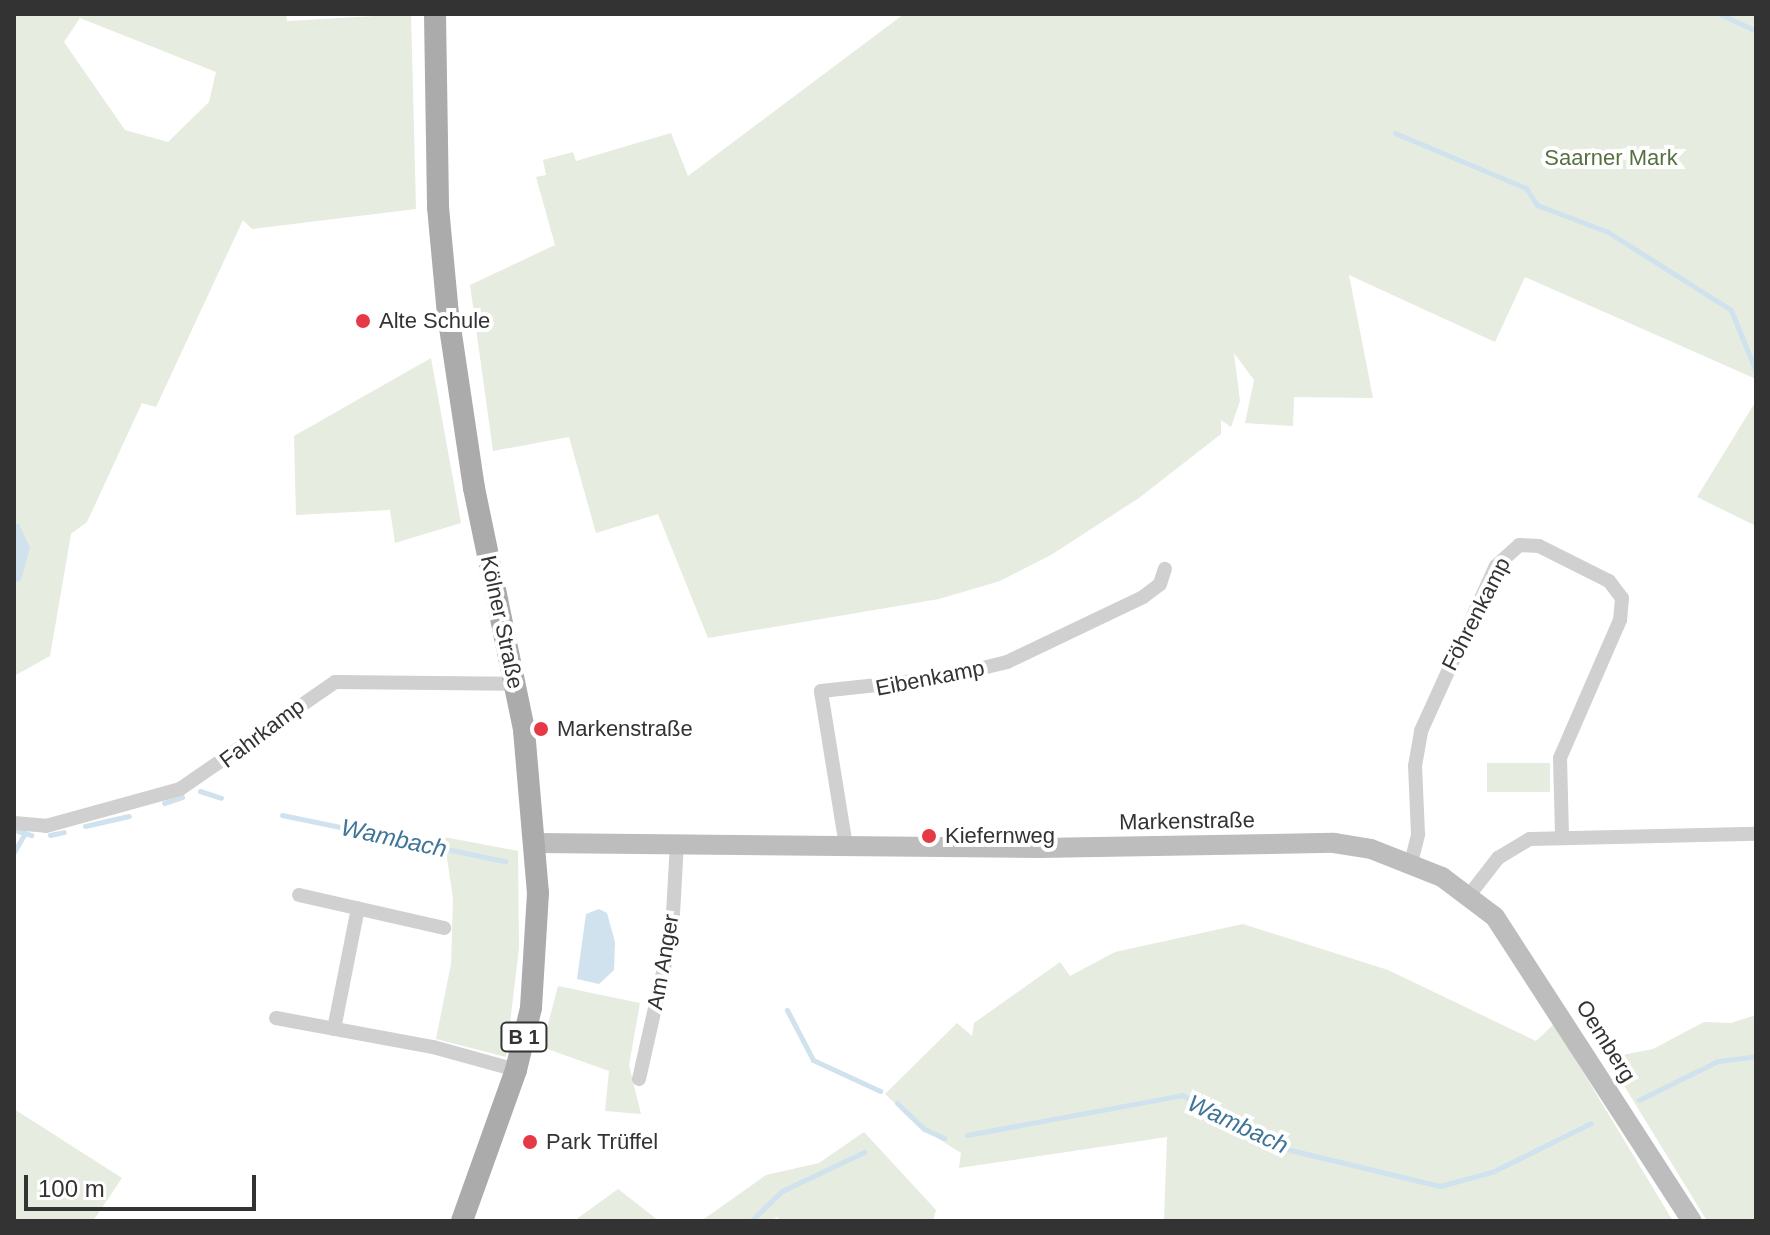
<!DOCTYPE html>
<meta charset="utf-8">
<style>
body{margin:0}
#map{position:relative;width:1770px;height:1235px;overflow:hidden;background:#fff;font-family:Helvetica,sans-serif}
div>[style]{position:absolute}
.green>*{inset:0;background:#e6ecdf;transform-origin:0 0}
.water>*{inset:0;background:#cfe2ee}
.stream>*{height:5px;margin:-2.5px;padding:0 2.5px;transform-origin:2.5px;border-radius:2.5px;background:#cfe2ee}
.street>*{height:14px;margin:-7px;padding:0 7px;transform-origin:7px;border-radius:7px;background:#d0d0d0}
.secondary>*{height:20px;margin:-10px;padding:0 10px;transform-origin:10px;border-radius:10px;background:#bdbdbd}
.primary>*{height:22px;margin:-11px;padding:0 11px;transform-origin:11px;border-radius:11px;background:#ababab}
.dots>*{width:22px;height:22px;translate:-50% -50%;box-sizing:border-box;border:4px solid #fff;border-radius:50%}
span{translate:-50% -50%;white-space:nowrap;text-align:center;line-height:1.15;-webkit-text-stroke:8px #fff;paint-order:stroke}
.shield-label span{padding:2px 6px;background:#fff;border:2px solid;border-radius:6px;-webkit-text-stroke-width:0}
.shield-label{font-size:20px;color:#333;font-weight:700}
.park-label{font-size:22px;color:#56703f}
.poi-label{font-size:22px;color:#333}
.left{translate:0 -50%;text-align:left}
.street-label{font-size:22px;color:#333}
.water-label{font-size:24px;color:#3f7597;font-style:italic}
.frame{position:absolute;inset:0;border:16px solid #333;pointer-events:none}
.scale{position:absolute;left:24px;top:1175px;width:232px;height:36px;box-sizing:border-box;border:4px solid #333;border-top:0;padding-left:10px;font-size:24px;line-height:28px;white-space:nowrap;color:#333;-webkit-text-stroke:6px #fff;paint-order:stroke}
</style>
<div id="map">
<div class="green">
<i style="clip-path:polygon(evenodd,14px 14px,286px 14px,287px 21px,411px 14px,416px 209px,252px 229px,243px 220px,156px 407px,142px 403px,87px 522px,71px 534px,50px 656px,14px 676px,14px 14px,80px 18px,216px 72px,209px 102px,168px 142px,125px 130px,64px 42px,80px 18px)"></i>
<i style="clip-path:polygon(904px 14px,1756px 14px,1756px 379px,1525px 277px,1495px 342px,1349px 275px,1373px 398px,1294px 397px,1293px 426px,1245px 423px,1254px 380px,1234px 353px,1240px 401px,1231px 427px,1221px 420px,1221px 434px,1139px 498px,1051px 555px,1000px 581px,939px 599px,708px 638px,658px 514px,596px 533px,569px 437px,493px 451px,470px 285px,555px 245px,536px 177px,546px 175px,543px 160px,573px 152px,576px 161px,671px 133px,688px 176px)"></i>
<i style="clip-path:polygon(431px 358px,461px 523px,395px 543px,390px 510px,296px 515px,294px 436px)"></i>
<i style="clip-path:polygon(1756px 401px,1756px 526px,1697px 497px)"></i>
<i style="left:1487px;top:763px;width:63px;height:29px"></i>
<i style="clip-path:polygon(444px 837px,518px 851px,519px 948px,506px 1057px,436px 1039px,451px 964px,453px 899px)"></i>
<i style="clip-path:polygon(1243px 924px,1388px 970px,1536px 1041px,1554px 1024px,1673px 1221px,1159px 1221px,1164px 1220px,1167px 1137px,959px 1168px,961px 1153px,920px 1127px,885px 1094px,957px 1023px,972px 1036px,974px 1023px,1060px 962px,1070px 976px,1115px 952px)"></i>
<i style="clip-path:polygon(558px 986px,640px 1003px,629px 1065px,641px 1114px,605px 1111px,609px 1071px,542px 1047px)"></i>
<i style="clip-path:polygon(1756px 1015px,1756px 1221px,1707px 1221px,1607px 1058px,1653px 1049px,1704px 1022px,1731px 1023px)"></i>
<i style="clip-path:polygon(14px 1109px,122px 1178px,93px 1221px,14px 1221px)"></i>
<i style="clip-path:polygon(864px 1132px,936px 1210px,933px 1221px,782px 1221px,776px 1217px,774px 1221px,701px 1221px,766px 1175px,819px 1163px)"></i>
<i style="clip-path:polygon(618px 1189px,659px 1221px,574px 1221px)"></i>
</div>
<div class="water">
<i style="clip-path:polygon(14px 524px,19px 524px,30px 548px,21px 580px,14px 583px)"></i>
<i style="clip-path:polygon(599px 909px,607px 913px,615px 942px,614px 970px,599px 984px,577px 979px,586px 914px)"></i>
</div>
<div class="stream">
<i style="left:1720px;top:14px;width:40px;rotate:25deg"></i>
<i style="left:1395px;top:133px;width:142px;rotate:22.8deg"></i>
<i style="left:1526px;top:188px;width:20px;rotate:57deg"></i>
<i style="left:1537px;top:205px;width:76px;rotate:20.8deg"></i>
<i style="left:1608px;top:232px;width:146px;rotate:32.4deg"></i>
<i style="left:1731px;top:310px;width:67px;rotate:68deg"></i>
<i style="left:200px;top:791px;width:22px;rotate:18deg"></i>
<i style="left:164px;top:803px;width:19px;rotate:-18deg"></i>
<i style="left:282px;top:815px;width:228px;rotate:11.7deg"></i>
<i style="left:85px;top:826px;width:45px;rotate:-12.8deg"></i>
<i style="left:18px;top:831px;width:14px;rotate:17deg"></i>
<i style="left:50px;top:835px;width:14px;rotate:-12deg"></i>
<i style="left:14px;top:852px;width:22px;rotate:-60deg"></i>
<i style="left:787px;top:1010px;width:56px;rotate:62.5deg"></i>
<i style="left:813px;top:1060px;width:74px;rotate:24.8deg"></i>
<i style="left:1639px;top:1100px;width:88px;rotate:-26.3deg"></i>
<i style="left:1718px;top:1061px;width:38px;rotate:-7deg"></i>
<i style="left:897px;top:1103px;width:37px;rotate:44deg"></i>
<i style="left:924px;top:1129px;width:22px;rotate:24deg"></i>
<i style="left:967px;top:1135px;width:219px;rotate:-10.5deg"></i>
<i style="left:1182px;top:1095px;width:121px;rotate:27deg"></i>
<i style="left:1290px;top:1150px;width:154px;rotate:13.5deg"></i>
<i style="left:1440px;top:1186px;width:54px;rotate:-15.1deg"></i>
<i style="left:1492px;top:1172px;width:110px;rotate:-26.3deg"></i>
<i style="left:751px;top:1221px;width:43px;rotate:-44.1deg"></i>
<i style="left:782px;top:1191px;width:91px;rotate:-25.4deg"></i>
</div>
<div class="street">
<i style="left:14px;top:823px;width:32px;rotate:5deg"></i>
<i style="left:46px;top:826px;width:139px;rotate:-15.4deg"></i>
<i style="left:180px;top:789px;width:188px;rotate:-34.6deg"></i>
<i style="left:335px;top:682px;width:180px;rotate:0.6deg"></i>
<i style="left:846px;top:846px;width:157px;rotate:-99.2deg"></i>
<i style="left:821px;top:691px;width:122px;rotate:-6.1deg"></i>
<i style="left:942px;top:678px;width:67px;rotate:-13.8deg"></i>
<i style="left:1007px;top:662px;width:151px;rotate:-25.5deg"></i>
<i style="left:1143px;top:597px;width:21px;rotate:-37deg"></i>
<i style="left:1160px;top:584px;width:16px;rotate:-72deg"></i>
<i style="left:1411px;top:863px;width:30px;rotate:-76deg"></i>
<i style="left:1418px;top:834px;width:68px;rotate:-92.5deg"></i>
<i style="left:1415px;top:766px;width:36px;rotate:-80deg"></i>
<i style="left:1421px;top:731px;width:181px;rotate:-65.6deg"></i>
<i style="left:1496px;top:566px;width:31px;rotate:-42deg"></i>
<i style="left:1519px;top:545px;width:20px;rotate:3deg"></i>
<i style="left:1539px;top:546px;width:78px;rotate:26.6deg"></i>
<i style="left:1609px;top:581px;width:21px;rotate:53deg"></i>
<i style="left:1622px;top:598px;width:22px;rotate:95deg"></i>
<i style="left:1620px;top:620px;width:150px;rotate:113.5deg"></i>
<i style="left:1560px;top:758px;width:78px;rotate:88.5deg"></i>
<i style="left:1470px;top:894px;width:46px;rotate:-52.1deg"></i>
<i style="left:1498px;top:858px;width:37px;rotate:-31deg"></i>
<i style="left:1530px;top:839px;width:226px;rotate:-1.3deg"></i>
<i style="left:299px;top:895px;width:149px;rotate:12.8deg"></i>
<i style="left:276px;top:1018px;width:160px;rotate:10.5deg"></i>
<i style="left:433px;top:1047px;width:86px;rotate:15.5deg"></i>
<i style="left:334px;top:1029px;width:123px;rotate:-78.8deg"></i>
<i style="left:639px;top:1079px;width:151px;rotate:-77.3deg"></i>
<i style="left:672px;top:932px;width:89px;rotate:-86.8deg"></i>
</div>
<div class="secondary">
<i style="left:537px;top:843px;width:502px;rotate:0.57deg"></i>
<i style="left:1039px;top:848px;width:295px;rotate:-1deg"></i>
<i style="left:1334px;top:843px;width:37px;rotate:9deg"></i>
<i style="left:1371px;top:849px;width:76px;rotate:21.5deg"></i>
<i style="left:1442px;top:877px;width:66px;rotate:37deg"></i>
<i style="left:1495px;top:917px;width:362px;rotate:57.1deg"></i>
</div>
<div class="primary">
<i style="left:435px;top:14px;width:193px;rotate:89.1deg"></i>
<i style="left:438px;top:207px;width:107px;rotate:84.7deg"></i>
<i style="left:448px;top:314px;width:176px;rotate:81.5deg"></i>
<i style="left:474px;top:488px;width:247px;rotate:78.3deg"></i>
<i style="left:524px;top:730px;width:164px;rotate:85.1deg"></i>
<i style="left:538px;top:893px;width:115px;rotate:93.5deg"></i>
<i style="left:531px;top:1008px;width:64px;rotate:103.6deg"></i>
<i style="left:516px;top:1070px;width:160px;rotate:109.7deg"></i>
</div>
<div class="dots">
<i style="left:363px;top:321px;background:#e63946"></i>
<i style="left:541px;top:729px;background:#e63946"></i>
<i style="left:929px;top:836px;background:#e63946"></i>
<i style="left:530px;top:1142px;background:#e63946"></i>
</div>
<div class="shield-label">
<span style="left:524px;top:1037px">B 1</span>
</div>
<div class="park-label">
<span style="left:1611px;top:158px">Saarner Mark</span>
</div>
<div class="poi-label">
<span class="left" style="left:379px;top:321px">Alte Schule</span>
<span class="left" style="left:557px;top:729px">Markenstraße</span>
<span class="left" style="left:945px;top:836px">Kiefernweg</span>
<span class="left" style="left:546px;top:1142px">Park Trüffel</span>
</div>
<div class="street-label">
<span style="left:1476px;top:614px;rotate:-63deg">Föhrenkamp</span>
<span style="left:502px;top:622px;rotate:78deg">Kölner Straße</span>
<span style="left:930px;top:678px;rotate:-11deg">Eibenkamp</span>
<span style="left:262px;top:733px;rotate:-37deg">Fahrkamp</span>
<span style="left:1187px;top:821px;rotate:-1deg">Markenstraße</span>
<span style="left:663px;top:962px;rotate:-80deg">Am Anger</span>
<span style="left:1606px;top:1041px;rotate:58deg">Oemberg</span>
</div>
<div class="water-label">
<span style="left:394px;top:838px;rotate:12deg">Wambach</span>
<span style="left:1238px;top:1124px;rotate:25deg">Wambach</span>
</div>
<div class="frame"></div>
<div class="scale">100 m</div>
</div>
